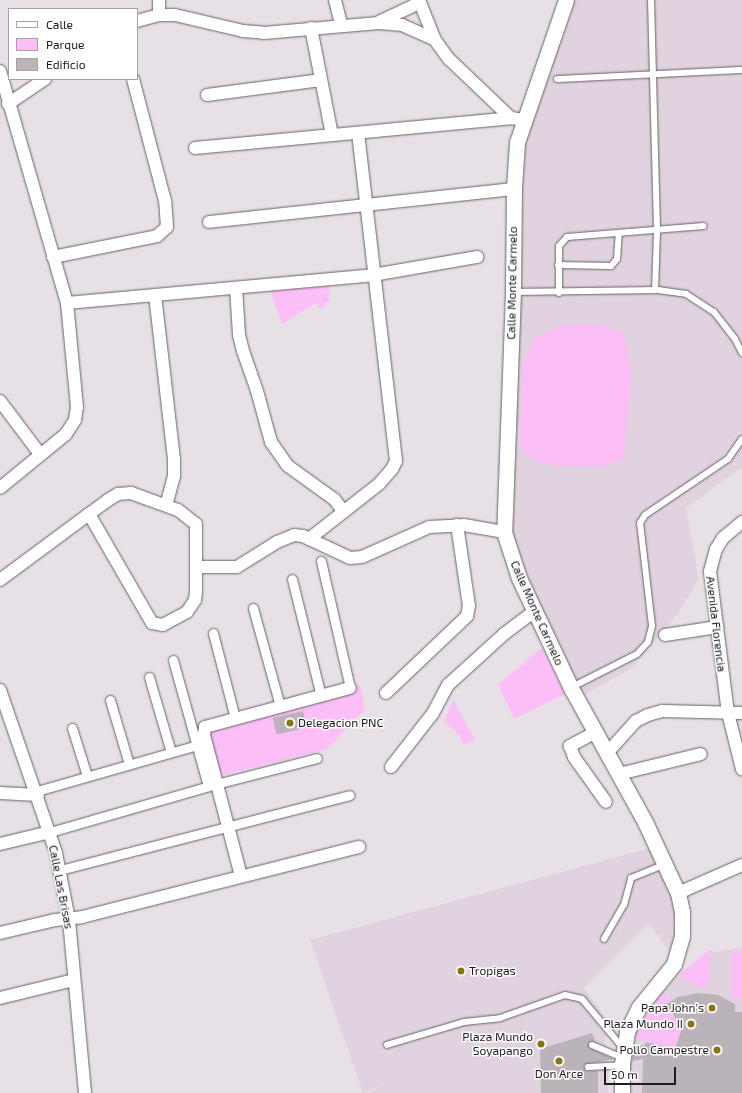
<!DOCTYPE html>
<style>
body{margin:0}
#map{position:relative;width:742px;height:1093px;overflow:hidden;background:#e8e0e7;font-family:"Exo 2",sans-serif}
div>[style]{position:absolute}
.built>*{inset:0;background:#e0d2de}
.green>*{inset:0;background:#fcbef6;transform-origin:0 0}
.building>*{inset:0;background:#bbb3ba;transform-origin:0 0}
.roads{filter:drop-shadow(0 0 1px #686167) drop-shadow(0 0 1px #686167)}
.service>*{height:6px;margin:-3px;padding:0 3px;transform-origin:3px;border-radius:3px;background:#fff}
.pedestrian>*{height:9px;margin:-4.5px;padding:0 4.5px;transform-origin:4.5px;border-radius:4.5px;background:#fff}
.minor>*{height:12px;margin:-6px;padding:0 6px;transform-origin:6px;border-radius:6px;background:#fff}
.tertiary>*{height:15px;margin:-7.5px;padding:0 7.5px;transform-origin:7.5px;border-radius:7.5px;background:#fff}
.dots>*{width:11px;height:11px;translate:-50% -50%;box-sizing:border-box;border:2px solid #fff;border-radius:50%}
span{translate:-50% -50%;white-space:nowrap;text-align:center;line-height:1.15;-webkit-text-stroke:3px #fff;paint-order:stroke}
.street-label{font-size:12px;color:#1e1b1e}
.poi-label{font-size:12px;color:#1e1b1e}
.left{translate:0 -50%;text-align:left}
.right{translate:-100% -50%;text-align:right}
.legend{position:absolute;left:8px;top:8px;width:130px;height:72px;box-sizing:border-box;background:#fff;border:1px solid #a5a4a5;margin:0;padding:5px 7px;list-style:none;font-size:12px;color:#1e1b1e}
.legend li{display:flex;align-items:center;gap:8px;height:20px}
.legend b{width:20px;border:1px solid #a5a4a5}
.scale{position:absolute;left:604px;top:1067px;width:72px;height:18px;box-sizing:border-box;border:2px solid #1e1b1e;border-top:0;padding-left:5px;font-size:12px;line-height:14px;white-space:nowrap;color:#1e1b1e;-webkit-text-stroke:3px #fff;paint-order:stroke}
</style>
<div id="map">
<div class="built">
<i style="clip-path:polygon(566px 0,742px 0,742px 467px,686px 508px,699px 579px,676px 616px,632px 668px,577px 699px,504px 532px,517px 142px)"></i>
<i style="clip-path:polygon(651px 848px,674px 895px,677px 930px,671px 954px,649px 923px,584px 988px,617px 1034px,604px 1037px,608px 1060px,608px 1093px,367px 1093px,388px 1083px,363px 1093px,310px 940px)"></i>
<i style="clip-path:polygon(742px 947px,742px 1093px,630px 1093px,630px 1051px,637px 1029px,650px 1007px,682px 972px,709px 950px,715px 952px)"></i>
</div>
<div class="green">
<i style="clip-path:polygon(328px 285px,330px 301px,325px 303px,325px 307px,318px 308px,316px 303px,282px 324px,270px 290px)"></i>
<i style="clip-path:polygon(580px 323px,602px 326px,624px 333px,632px 371px,624px 459px,603px 467px,557px 466px,536px 461px,520px 447px,523px 363px,536px 337px,561px 326px)"></i>
<i style="clip-path:polygon(542px 648px,565px 694px,514px 719px,498px 684px)"></i>
<i style="clip-path:polygon(360px 685px,365px 709px,327px 749px,215px 777px,205px 727px)"></i>
<i style="clip-path:polygon(453px 700px,475px 739px,464px 745px,459px 735px,444px 721px)"></i>
<i style="clip-path:polygon(709px 950px,711px 951px,709px 986px,695px 987px,680px 975px)"></i>
<i style="left:731px;top:952px;width:11px;height:46px"></i>
<i style="clip-path:polygon(664px 993px,672px 1000px,666px 1004px,682px 1028px,675px 1049px,635px 1039px,649px 1010px)"></i>
</div>
<div class="building">
<i style="left:303px;top:711px;width:17px;height:31px;rotate:77deg"></i>
<i style="clip-path:polygon(698px 993px,718px 995px,735px 1004px,735px 1012px,742px 1012px,742px 1093px,642px 1093px,643px 1059px,632px 1061px,634px 1047px,645px 1045px,646px 1042px,675px 1049px,682px 1028px,666px 1004px,678px 997px)"></i>
<i style="clip-path:polygon(592px 1033px,595px 1041px,589px 1042px,589px 1048px,614px 1059px,584px 1065px,586px 1071px,598px 1071px,598px 1093px,541px 1093px,540px 1049px)"></i>
</div>
<div class="roads">
<div class="service">
<i style="left:651px;top:0;width:231px;rotate:88.5deg"></i>
<i style="left:657px;top:231px;width:59px;rotate:91.9deg"></i>
<i style="left:557px;top:79px;width:185px;rotate:-2.8deg"></i>
<i style="left:558px;top:265px;width:53px;rotate:1.1deg"></i>
<i style="left:611px;top:266px;width:9px;rotate:-49deg"></i>
<i style="left:617px;top:259px;width:26px;rotate:-86deg"></i>
<i style="left:513px;top:292px;width:145px;rotate:-0.8deg"></i>
<i style="left:658px;top:290px;width:28px;rotate:8deg"></i>
<i style="left:686px;top:294px;width:33px;rotate:33deg"></i>
<i style="left:714px;top:312px;width:34px;rotate:52deg"></i>
<i style="left:735px;top:339px;width:16px;rotate:63deg"></i>
<i style="left:559px;top:293px;width:47px;rotate:-90deg"></i>
<i style="left:559px;top:246px;width:12px;rotate:-48deg"></i>
<i style="left:567px;top:237px;width:137px;rotate:-4.6deg"></i>
<i style="left:572px;top:687px;width:73px;rotate:-26.9deg"></i>
<i style="left:637px;top:654px;width:16px;rotate:-47deg"></i>
<i style="left:648px;top:642px;width:16px;rotate:-76deg"></i>
<i style="left:652px;top:626px;width:104px;rotate:-96.6deg"></i>
<i style="left:640px;top:523px;width:9px;rotate:-58deg"></i>
<i style="left:645px;top:515px;width:100px;rotate:-34deg"></i>
<i style="left:728px;top:459px;width:24px;rotate:-55deg"></i>
<i style="left:604px;top:939px;width:39px;rotate:-60deg"></i>
<i style="left:624px;top:905px;width:28px;rotate:-75deg"></i>
<i style="left:631px;top:878px;width:35px;rotate:-22deg"></i>
<i style="left:387px;top:1045px;width:80px;rotate:-16.6deg"></i>
<i style="left:464px;top:1022px;width:36px;rotate:-6deg"></i>
<i style="left:500px;top:1018px;width:69px;rotate:-19.5deg"></i>
<i style="left:565px;top:995px;width:17px;rotate:13deg"></i>
<i style="left:582px;top:999px;width:64px;rotate:50.1deg"></i>
<i style="left:592px;top:1045px;width:34px;rotate:23deg"></i>
<i style="left:588px;top:1067px;width:34px;rotate:-3deg"></i>
</div>
<div class="pedestrian">
<i style="left:321px;top:561px;width:130px;rotate:77.1deg"></i>
<i style="left:292px;top:579px;width:121px;rotate:76.1deg"></i>
<i style="left:253px;top:608px;width:102px;rotate:74.6deg"></i>
<i style="left:213px;top:633px;width:88px;rotate:75.5deg"></i>
<i style="left:173px;top:660px;width:131px;rotate:74.5deg"></i>
<i style="left:149px;top:677px;width:78px;rotate:73.7deg"></i>
<i style="left:110px;top:700px;width:67px;rotate:73.5deg"></i>
<i style="left:72px;top:728px;width:50px;rotate:72.6deg"></i>
<i style="left:37px;top:791px;width:166px;rotate:-16deg"></i>
<i style="left:50px;top:832px;width:173px;rotate:-16.1deg"></i>
<i style="left:216px;top:784px;width:104px;rotate:-14.4deg"></i>
<i style="left:60px;top:870px;width:299px;rotate:-14.5deg"></i>
</div>
<div class="minor">
<i style="left:335px;top:0;width:25px;rotate:76deg"></i>
<i style="left:419px;top:0;width:43px;rotate:68.2deg"></i>
<i style="left:435px;top:40px;width:24px;rotate:54deg"></i>
<i style="left:449px;top:59px;width:86px;rotate:43.6deg"></i>
<i style="left:159px;top:15px;width:15px;rotate:-90deg"></i>
<i style="left:137px;top:21px;width:23px;rotate:-15deg"></i>
<i style="left:159px;top:15px;width:16px"></i>
<i style="left:175px;top:15px;width:70px;rotate:13.2deg"></i>
<i style="left:243px;top:31px;width:21px;rotate:5deg"></i>
<i style="left:264px;top:33px;width:115px;rotate:-5deg"></i>
<i style="left:379px;top:23px;width:23px;rotate:5deg"></i>
<i style="left:402px;top:25px;width:36px;rotate:24deg"></i>
<i style="left:379px;top:22px;width:44px;rotate:-25.4deg"></i>
<i style="left:311px;top:28px;width:109px;rotate:78.9deg"></i>
<i style="left:0;top:71px;width:241px;rotate:73.9deg"></i>
<i style="left:67px;top:303px;width:104px;rotate:84.5deg"></i>
<i style="left:77px;top:407px;width:13px;rotate:99deg"></i>
<i style="left:75px;top:420px;width:17px;rotate:123deg"></i>
<i style="left:66px;top:434px;width:85px;rotate:140.7deg"></i>
<i style="left:207px;top:95px;width:115px;rotate:-7.5deg"></i>
<i style="left:8px;top:104px;width:45px;rotate:-34deg"></i>
<i style="left:195px;top:148px;width:317px;rotate:-5.4deg"></i>
<i style="left:511px;top:118px;width:12px;rotate:9deg"></i>
<i style="left:209px;top:222px;width:307px;rotate:-6.2deg"></i>
<i style="left:53px;top:257px;width:106px;rotate:-11.4deg"></i>
<i style="left:157px;top:236px;width:13px;rotate:-42deg"></i>
<i style="left:167px;top:227px;width:26px;rotate:-94deg"></i>
<i style="left:165px;top:201px;width:126px;rotate:-104.7deg"></i>
<i style="left:236px;top:288px;width:47px;rotate:86.3deg"></i>
<i style="left:239px;top:335px;width:16px;rotate:76deg"></i>
<i style="left:243px;top:351px;width:42px;rotate:70.7deg"></i>
<i style="left:257px;top:391px;width:53px;rotate:74.6deg"></i>
<i style="left:271px;top:442px;width:29px;rotate:55deg"></i>
<i style="left:288px;top:466px;width:57px;rotate:35.7deg"></i>
<i style="left:334px;top:499px;width:16px;rotate:52deg"></i>
<i style="left:155px;top:295px;width:165px;rotate:83.4deg"></i>
<i style="left:174px;top:459px;width:17px;rotate:90deg"></i>
<i style="left:174px;top:476px;width:30px;rotate:105deg"></i>
<i style="left:67px;top:303px;width:307px;rotate:-5.2deg"></i>
<i style="left:373px;top:275px;width:106px;rotate:-9.8deg"></i>
<i style="left:0;top:401px;width:66px;rotate:53deg"></i>
<i style="left:742px;top:522px;width:25px;rotate:140deg"></i>
<i style="left:723px;top:538px;width:13px;rotate:122deg"></i>
<i style="left:716px;top:549px;width:23px;rotate:105deg"></i>
<i style="left:710px;top:571px;width:143px;rotate:82.8deg"></i>
<i style="left:728px;top:713px;width:58px;rotate:76deg"></i>
<i style="left:309px;top:539px;width:89px;rotate:-38.2deg"></i>
<i style="left:379px;top:484px;width:20px;rotate:-49deg"></i>
<i style="left:392px;top:469px;width:9px;rotate:-63deg"></i>
<i style="left:396px;top:461px;width:329px;rotate:-96.6deg"></i>
<i style="left:198px;top:567px;width:39px"></i>
<i style="left:237px;top:567px;width:47px;rotate:-32deg"></i>
<i style="left:277px;top:542px;width:18px;rotate:-22deg"></i>
<i style="left:294px;top:535px;width:9px;rotate:6deg"></i>
<i style="left:303px;top:536px;width:52px;rotate:25.1deg"></i>
<i style="left:350px;top:558px;width:12px;rotate:-5deg"></i>
<i style="left:362px;top:557px;width:73px;rotate:-24.1deg"></i>
<i style="left:429px;top:527px;width:35px;rotate:-3deg"></i>
<i style="left:464px;top:525px;width:41px;rotate:9.9deg"></i>
<i style="left:0;top:580px;width:111px;rotate:-36.6deg"></i>
<i style="left:89px;top:514px;width:24px;rotate:-36deg"></i>
<i style="left:108px;top:500px;width:12px;rotate:-31deg"></i>
<i style="left:118px;top:494px;width:13px;rotate:-4deg"></i>
<i style="left:131px;top:493px;width:50px;rotate:19.9deg"></i>
<i style="left:178px;top:510px;width:23px;rotate:38deg"></i>
<i style="left:196px;top:524px;width:67px;rotate:90deg"></i>
<i style="left:196px;top:591px;width:9px;rotate:96deg"></i>
<i style="left:195px;top:600px;width:14px;rotate:124deg"></i>
<i style="left:187px;top:612px;width:27px;rotate:152deg"></i>
<i style="left:163px;top:625px;width:11px;rotate:-170deg"></i>
<i style="left:152px;top:623px;width:126px;rotate:-120deg"></i>
<i style="left:665px;top:635px;width:53px;rotate:-8.7deg"></i>
<i style="left:0;top:690px;width:172px;rotate:71deg"></i>
<i style="left:56px;top:853px;width:68px;rotate:79deg"></i>
<i style="left:69px;top:920px;width:174px;rotate:84.7deg"></i>
<i style="left:386px;top:693px;width:112px;rotate:-43.5deg"></i>
<i style="left:467px;top:616px;width:10px;rotate:-79deg"></i>
<i style="left:469px;top:606px;width:82px;rotate:-98.4deg"></i>
<i style="left:596px;top:732px;width:30px;rotate:152deg"></i>
<i style="left:570px;top:746px;width:12px;rotate:70deg"></i>
<i style="left:574px;top:757px;width:55px;rotate:54.6deg"></i>
<i style="left:608px;top:752px;width:42px;rotate:-47.9deg"></i>
<i style="left:636px;top:721px;width:13px;rotate:-27deg"></i>
<i style="left:648px;top:715px;width:15px;rotate:-16deg"></i>
<i style="left:662px;top:711px;width:80px;rotate:1.4deg"></i>
<i style="left:391px;top:767px;width:68px;rotate:-52.1deg"></i>
<i style="left:433px;top:713px;width:32px;rotate:-62deg"></i>
<i style="left:448px;top:685px;width:76px;rotate:-42.3deg"></i>
<i style="left:504px;top:634px;width:38px;rotate:-37deg"></i>
<i style="left:619px;top:774px;width:84px;rotate:-13.7deg"></i>
<i style="left:0;top:793px;width:38px;rotate:3deg"></i>
<i style="left:0;top:844px;width:51px;rotate:-13.5deg"></i>
<i style="left:241px;top:876px;width:146px;rotate:-104.7deg"></i>
<i style="left:204px;top:735px;width:8px;rotate:-83deg"></i>
<i style="left:205px;top:727px;width:150px;rotate:-15.1deg"></i>
<i style="left:678px;top:893px;width:70px;rotate:-23.6deg"></i>
<i style="left:0;top:933px;width:57px;rotate:-13.3deg"></i>
<i style="left:55px;top:920px;width:27px;rotate:-6deg"></i>
<i style="left:82px;top:917px;width:286px;rotate:-14.2deg"></i>
<i style="left:0;top:998px;width:76px;rotate:-13.7deg"></i>
</div>
<div class="tertiary">
<i style="left:566px;top:0;width:150px;rotate:109deg"></i>
<i style="left:517px;top:142px;width:47px;rotate:93.7deg"></i>
<i style="left:514px;top:189px;width:103px;rotate:90.6deg"></i>
<i style="left:513px;top:292px;width:240px;rotate:92.1deg"></i>
<i style="left:504px;top:532px;width:48px;rotate:71.9deg"></i>
<i style="left:519px;top:578px;width:122px;rotate:64.7deg"></i>
<i style="left:571px;top:688px;width:153px;rotate:61.1deg"></i>
<i style="left:645px;top:822px;width:78px;rotate:65.1deg"></i>
<i style="left:678px;top:893px;width:19px;rotate:78deg"></i>
<i style="left:682px;top:912px;width:24px;rotate:90deg"></i>
<i style="left:682px;top:936px;width:29px;rotate:106deg"></i>
<i style="left:674px;top:964px;width:55px;rotate:129.1deg"></i>
<i style="left:639px;top:1007px;width:28px;rotate:116deg"></i>
<i style="left:627px;top:1032px;width:33px;rotate:99deg"></i>
<i style="left:622px;top:1065px;width:28px;rotate:90deg"></i>
</div>
</div>
<div class="dots">
<i style="left:290px;top:723px;background:#897418"></i>
<i style="left:461px;top:971px;background:#897418"></i>
<i style="left:712px;top:1008px;background:#897418"></i>
<i style="left:691px;top:1024px;background:#897418"></i>
<i style="left:541px;top:1044px;background:#897418"></i>
<i style="left:717px;top:1050px;background:#897418"></i>
<i style="left:559px;top:1061px;background:#897418"></i>
</div>
<div class="street-label">
<span style="left:512px;top:283px;rotate:-89deg">Calle Monte Carmelo</span>
<span style="left:537px;top:613px;rotate:66deg">Calle Monte Carmelo</span>
<span style="left:716px;top:624px;rotate:83deg">Avenida Florencia</span>
<span style="left:61px;top:887px;rotate:79deg">Calle Las Brisas</span>
</div>
<div class="poi-label">
<span class="left" style="left:298px;top:723px">Delegacion PNC</span>
<span class="left" style="left:469px;top:971px">Tropigas</span>
<span class="right" style="left:704px;top:1008px">Papa John's</span>
<span class="right" style="left:683px;top:1024px">Plaza Mundo II</span>
<span class="right" style="left:533px;top:1044px">Plaza Mundo<br>Soyapango</span>
<span class="right" style="left:709px;top:1050px">Pollo Campestre</span>
<span style="left:559px;top:1074px">Don Arce</span>
</div>
<ul class="legend">
<li><b style="height:5px;background:#fff"></b>Calle</li>
<li><b style="height:11px;background:#fcbef6"></b>Parque</li>
<li><b style="height:11px;background:#bbb3ba"></b>Edificio</li>
</ul>
<div class="scale">50 m</div>
</div>
